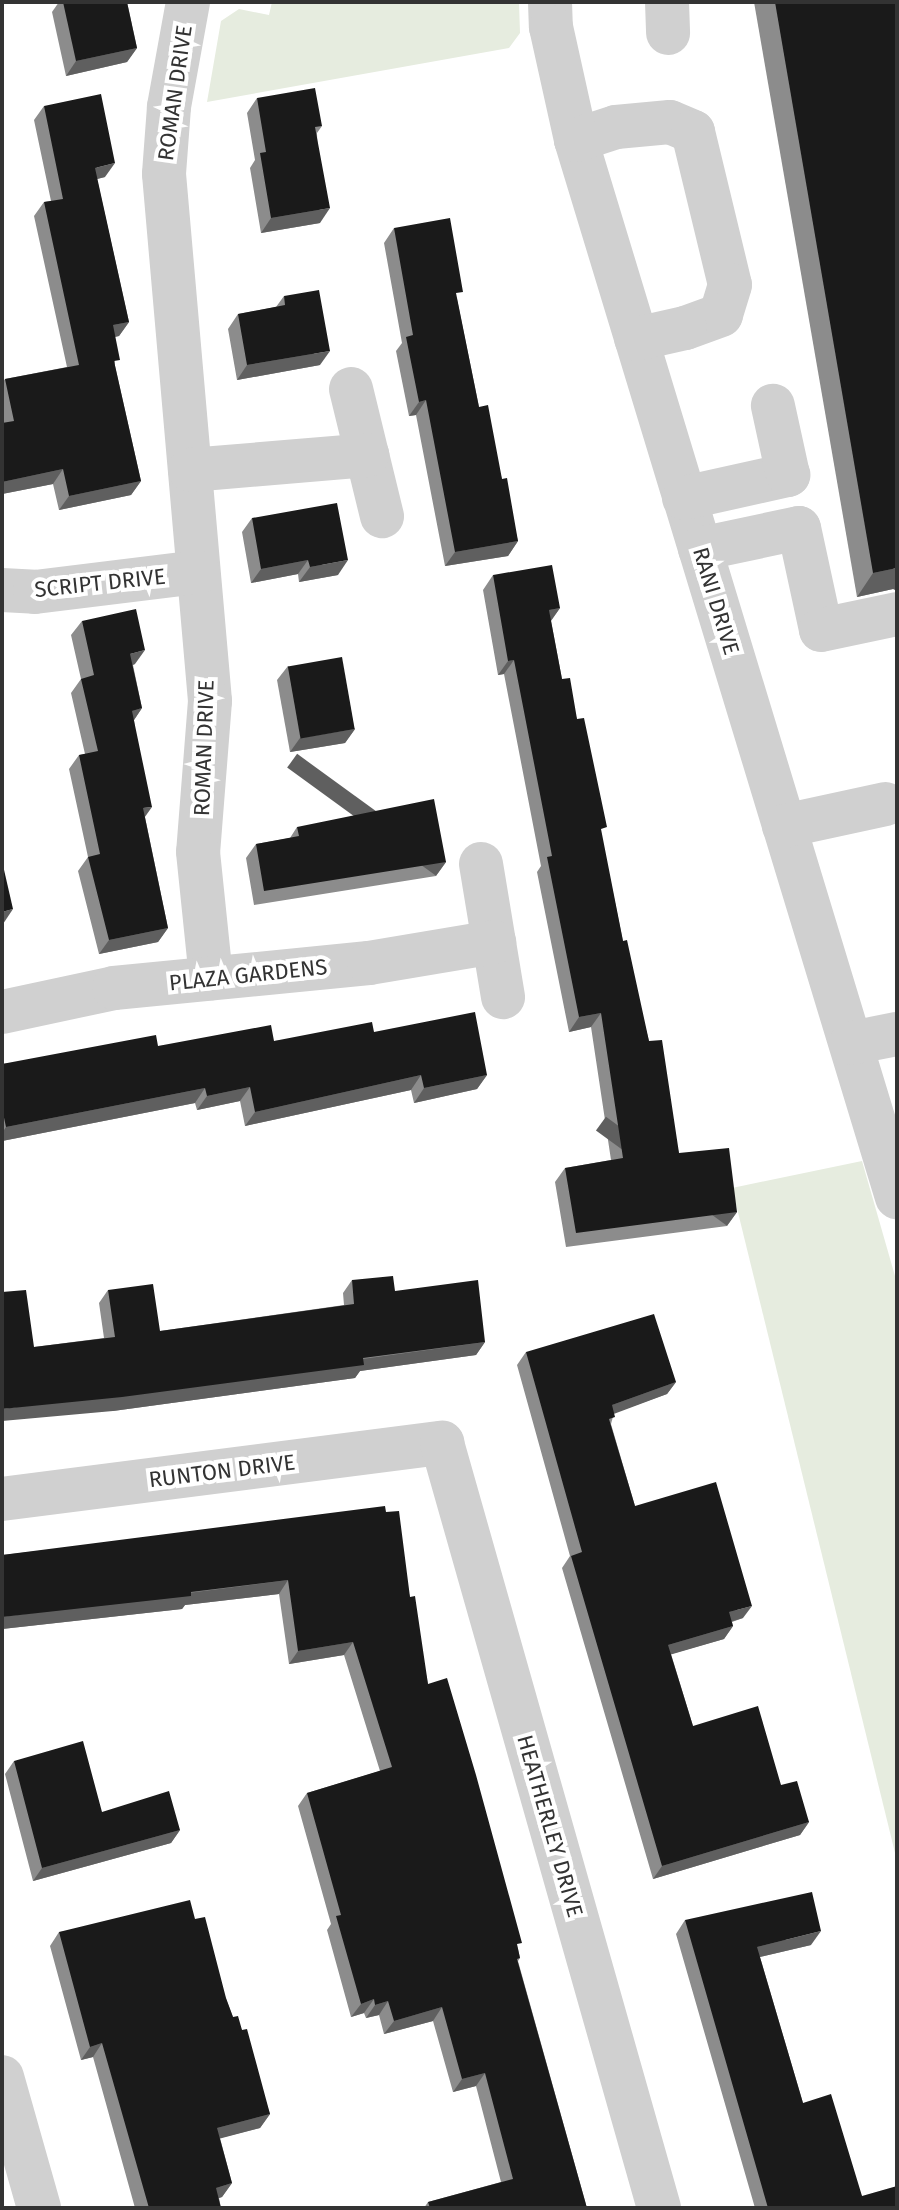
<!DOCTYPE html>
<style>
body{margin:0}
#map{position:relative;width:899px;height:2210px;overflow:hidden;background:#fff;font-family:"Fira Sans",sans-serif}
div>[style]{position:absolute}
.green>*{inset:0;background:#e6ecdf}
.minor>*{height:44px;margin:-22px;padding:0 22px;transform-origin:22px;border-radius:22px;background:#d0d0d0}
.wall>*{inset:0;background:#8c8c8c}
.shaded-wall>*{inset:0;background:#5f5f5f;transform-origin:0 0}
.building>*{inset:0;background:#1a1a1a;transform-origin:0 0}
span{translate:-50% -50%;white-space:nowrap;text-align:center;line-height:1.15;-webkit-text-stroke:8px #fff;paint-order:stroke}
.street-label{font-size:22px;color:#333}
.frame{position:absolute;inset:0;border:4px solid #333;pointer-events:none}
</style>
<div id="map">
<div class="green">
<i style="clip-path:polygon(272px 2px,519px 2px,520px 33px,509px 48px,207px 102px,221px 21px,239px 9px,269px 15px)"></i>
<i style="clip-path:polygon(862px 1161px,897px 1283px,897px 1861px,732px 1188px)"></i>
</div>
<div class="minor">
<i style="left:188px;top:2px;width:107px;rotate:100.3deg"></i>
<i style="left:169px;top:107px;width:67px;rotate:94.3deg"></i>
<i style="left:164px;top:174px;width:529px;rotate:85.01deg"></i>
<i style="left:210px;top:701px;width:151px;rotate:94.5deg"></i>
<i style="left:198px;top:852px;width:127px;rotate:84.1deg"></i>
<i style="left:550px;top:2px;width:25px;rotate:88deg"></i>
<i style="left:551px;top:27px;width:116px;rotate:77.5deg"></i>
<i style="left:576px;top:140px;width:1105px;rotate:73.11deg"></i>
<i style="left:667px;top:2px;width:31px;rotate:88deg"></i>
<i style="left:576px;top:140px;width:42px;rotate:-18deg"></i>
<i style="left:616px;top:127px;width:54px;rotate:-5.3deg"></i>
<i style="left:670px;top:122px;width:25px;rotate:23deg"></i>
<i style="left:693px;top:132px;width:157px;rotate:76.4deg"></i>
<i style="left:730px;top:285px;width:31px;rotate:107deg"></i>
<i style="left:721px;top:315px;width:38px;rotate:160deg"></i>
<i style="left:685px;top:328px;width:50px;rotate:167.3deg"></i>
<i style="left:351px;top:389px;width:131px;rotate:76.3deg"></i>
<i style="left:190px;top:470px;width:178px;rotate:-4.8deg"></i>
<i style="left:684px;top:498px;width:107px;rotate:-12.5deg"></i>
<i style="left:788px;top:475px;width:71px;rotate:-102.3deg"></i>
<i style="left:700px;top:549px;width:101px;rotate:-12deg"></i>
<i style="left:799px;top:528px;width:104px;rotate:77.8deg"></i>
<i style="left:821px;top:630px;width:78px;rotate:-11.9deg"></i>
<i style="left:2px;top:590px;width:33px;rotate:3deg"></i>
<i style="left:35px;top:592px;width:164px;rotate:-7deg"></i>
<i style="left:784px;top:826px;width:104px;rotate:-12.2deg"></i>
<i style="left:481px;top:864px;width:135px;rotate:80.6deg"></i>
<i style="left:2px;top:1012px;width:115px;rotate:-12.1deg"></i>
<i style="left:114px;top:988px;width:256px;rotate:-5.6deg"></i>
<i style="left:369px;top:963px;width:127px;rotate:-9.5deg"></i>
<i style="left:851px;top:1043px;width:47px;rotate:-11.1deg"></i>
<i style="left:2px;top:1499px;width:444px;rotate:-7.3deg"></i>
<i style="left:442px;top:1443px;width:795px;rotate:74.16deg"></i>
<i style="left:2px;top:2077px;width:136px;rotate:74.2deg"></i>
</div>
<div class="wall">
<i style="clip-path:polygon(59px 2px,127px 2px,137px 48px,127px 62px,66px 76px,52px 12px)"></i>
<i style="clip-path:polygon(754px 2px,897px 2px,893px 589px,857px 597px)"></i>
<i style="clip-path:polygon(257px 98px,322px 126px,317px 133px,320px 223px,261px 233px,250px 168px,255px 160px,247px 113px)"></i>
<i style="clip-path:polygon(44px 106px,105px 177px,97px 179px,129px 322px,119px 336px,115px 337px,115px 366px,141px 481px,131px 495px,59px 510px,53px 484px,2px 494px,2px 383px,5px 379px,67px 367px,34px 216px,44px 202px,51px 201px,34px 120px)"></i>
<i style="clip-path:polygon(394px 228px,457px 299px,479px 407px,502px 479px,518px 541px,508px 556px,445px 566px,416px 415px,409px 416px,396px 351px,402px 343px,384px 243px)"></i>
<i style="clip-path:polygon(284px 296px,320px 365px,237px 380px,228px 329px,238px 314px,276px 307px)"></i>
<i style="clip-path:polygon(252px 518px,338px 575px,299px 582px,298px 574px,251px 583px,242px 532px)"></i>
<i style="clip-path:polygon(493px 575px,560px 608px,551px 621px,562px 679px,577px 719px,623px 941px,649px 1041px,679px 1153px,737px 1212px,727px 1226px,566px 1247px,555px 1182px,565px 1168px,611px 1160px,591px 1027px,569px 1032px,537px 872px,541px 866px,504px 674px,498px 675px,483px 590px)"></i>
<i style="clip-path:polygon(82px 621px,135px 664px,133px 665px,142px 708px,134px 720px,145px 817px,168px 928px,158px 942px,99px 954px,78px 871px,88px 857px,69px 769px,79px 755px,85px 754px,71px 693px,81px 679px,71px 635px)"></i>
<i style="clip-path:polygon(288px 666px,355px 729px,345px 743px,290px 752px,277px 680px)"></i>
<i style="clip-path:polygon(297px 827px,446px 862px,436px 876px,254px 905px,246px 858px,256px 844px,290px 838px)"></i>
<i style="clip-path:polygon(374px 1032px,487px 1075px,477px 1089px,414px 1103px,411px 1090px,245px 1126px,240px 1101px,197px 1110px,195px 1103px,2px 1141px,2px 1064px,158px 1046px,274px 1041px)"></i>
<i style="clip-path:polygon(352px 1280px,395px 1291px,485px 1342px,476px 1355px,360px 1371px,355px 1378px,113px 1411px,34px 1347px,104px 1338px,99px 1303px,108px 1290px,160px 1331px,344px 1305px,343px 1293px)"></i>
<i style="clip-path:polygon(526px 1352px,676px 1382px,667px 1394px,614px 1413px,611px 1424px,635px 1506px,743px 1618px,732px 1622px,733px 1626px,724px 1639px,671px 1654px,693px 1726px,781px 1785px,809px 1822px,800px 1835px,653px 1879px,562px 1568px,570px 1556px,517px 1365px)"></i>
<i style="clip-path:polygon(386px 1512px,410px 1597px,428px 1684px,518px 1949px,520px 1958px,518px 1961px,587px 2208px,424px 2208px,428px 2202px,501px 2182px,476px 2086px,453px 2092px,433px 2021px,384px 2034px,379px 2015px,366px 2018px,364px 2013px,351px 2017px,327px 1930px,331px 1924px,298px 1806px,307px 1793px,380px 1771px,344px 1655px,289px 1664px,279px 1594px,185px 1605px,182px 1609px,2px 1629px,2px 1555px)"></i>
<i style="clip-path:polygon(14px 1761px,102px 1812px,180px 1830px,171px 1843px,33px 1881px,5px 1774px)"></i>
<i style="clip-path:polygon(195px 1919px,233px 2017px,242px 2030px,270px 2114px,260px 2128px,220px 2138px,232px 2183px,222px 2197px,219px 2198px,221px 2208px,135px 2208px,93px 2057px,81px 2060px,50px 1946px,59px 1932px)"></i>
<i style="clip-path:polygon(685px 1920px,811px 1945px,760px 1957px,803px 2103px,862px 2196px,897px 2208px,755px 2208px,676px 1934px)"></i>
</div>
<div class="shaded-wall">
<i style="clip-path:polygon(137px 48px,127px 62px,66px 76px,76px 61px)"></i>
<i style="clip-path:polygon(115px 163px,105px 177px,85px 182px,95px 168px)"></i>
<i style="clip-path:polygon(330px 208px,320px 223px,261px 233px,271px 218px)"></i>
<i style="clip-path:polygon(129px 322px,119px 336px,103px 339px,113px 325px)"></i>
<i style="clip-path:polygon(330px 351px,320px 365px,237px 380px,247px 365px)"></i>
<i style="clip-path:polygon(426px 400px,416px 415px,409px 416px,419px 402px)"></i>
<i style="clip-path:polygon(63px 469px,53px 484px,2px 494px,2px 482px)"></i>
<i style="clip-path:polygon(141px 481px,131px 495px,59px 510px,69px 496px)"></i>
<i style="clip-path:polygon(518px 541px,508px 556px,445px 566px,455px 552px)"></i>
<i style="clip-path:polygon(308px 560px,298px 574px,251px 583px,261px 569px)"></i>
<i style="clip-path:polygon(348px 560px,338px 575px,299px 582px,310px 567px)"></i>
<i style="clip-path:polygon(897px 568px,897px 591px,893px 589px,857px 597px,873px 573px)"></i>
<i style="clip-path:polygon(560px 608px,550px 622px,549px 610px)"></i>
<i style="clip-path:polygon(145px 650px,135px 664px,120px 669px,130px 654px)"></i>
<i style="clip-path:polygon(514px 660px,504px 674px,498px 675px,508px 661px)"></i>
<i style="clip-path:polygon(142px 708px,132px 723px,132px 711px)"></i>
<i style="clip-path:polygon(355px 729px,345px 743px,290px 752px,300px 738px)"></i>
<i style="clip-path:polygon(152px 807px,142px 821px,143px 808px)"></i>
<i style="left:446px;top:862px;width:17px;height:184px;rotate:126deg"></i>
<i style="clip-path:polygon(13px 909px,3px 924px,2px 924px,2px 912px)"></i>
<i style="clip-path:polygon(168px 928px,158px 942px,99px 954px,109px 940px)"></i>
<i style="clip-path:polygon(601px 1013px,591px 1027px,569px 1032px,579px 1017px)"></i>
<i style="clip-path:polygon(421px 1075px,411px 1090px,245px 1126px,255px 1112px)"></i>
<i style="clip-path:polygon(487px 1075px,477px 1089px,414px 1103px,424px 1088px)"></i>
<i style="clip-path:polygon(250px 1087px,240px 1101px,197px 1110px,207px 1096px)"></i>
<i style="clip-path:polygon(205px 1088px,195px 1103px,2px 1141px,2px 1133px,6px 1127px)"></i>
<i style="left:737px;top:1212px;width:17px;height:162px;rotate:126deg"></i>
<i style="clip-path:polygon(485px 1342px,476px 1355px,360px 1371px,355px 1378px,113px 1411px,2px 1421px,2px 1409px)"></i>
<i style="clip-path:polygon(676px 1382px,667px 1394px,603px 1418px,612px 1405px)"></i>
<i style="clip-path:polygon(288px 1580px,279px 1594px,185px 1605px,182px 1609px,2px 1629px,2px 1617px)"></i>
<i style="clip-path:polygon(752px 1606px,743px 1618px,720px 1625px,729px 1612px)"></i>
<i style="clip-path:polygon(733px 1626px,724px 1639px,659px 1658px,668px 1645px)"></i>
<i style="clip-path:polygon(353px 1642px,344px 1655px,289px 1664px,298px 1651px)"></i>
<i style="clip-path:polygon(809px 1822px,800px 1835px,653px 1879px,662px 1866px)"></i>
<i style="clip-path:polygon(180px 1830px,171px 1843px,33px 1881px,42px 1868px)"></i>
<i style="clip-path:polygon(821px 1931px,811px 1945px,747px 1960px,757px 1947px)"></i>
<i style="clip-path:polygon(374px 1999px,364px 2013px,351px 2017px,361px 2004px)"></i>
<i style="clip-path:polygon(388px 2001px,379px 2015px,366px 2018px,375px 2005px)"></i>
<i style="clip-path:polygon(442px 2007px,433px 2021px,384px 2034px,394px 2021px)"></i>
<i style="clip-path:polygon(102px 2043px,93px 2057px,81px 2060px,90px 2047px)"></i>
<i style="clip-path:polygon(485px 2073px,476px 2086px,453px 2092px,462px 2079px)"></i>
<i style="clip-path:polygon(270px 2114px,260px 2128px,207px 2142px,217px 2128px)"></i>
<i style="clip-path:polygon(232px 2183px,222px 2197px,206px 2202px,216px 2188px)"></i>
</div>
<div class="building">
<i style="clip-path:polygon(63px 2px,127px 2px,137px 48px,76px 61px)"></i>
<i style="clip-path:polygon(775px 2px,897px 2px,897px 568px,873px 573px)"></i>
<i style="clip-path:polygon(315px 88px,322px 126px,315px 127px,330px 208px,271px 218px,260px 153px,266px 152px,257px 98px)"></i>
<i style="clip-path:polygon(101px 94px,115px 163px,95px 168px,129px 322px,113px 325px,120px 360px,114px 361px,141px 481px,69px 496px,63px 469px,2px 482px,2px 423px,14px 421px,5px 379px,79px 365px,44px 202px,63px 199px,44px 106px)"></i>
<i style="clip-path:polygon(450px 218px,463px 292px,456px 293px,479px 407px,488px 405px,502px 479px,507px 478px,518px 541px,455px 552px,426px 400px,419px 402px,406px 337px,413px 335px,394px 228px)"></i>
<i style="clip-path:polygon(319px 290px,330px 351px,247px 365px,238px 314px,285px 305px,284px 296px)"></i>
<i style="clip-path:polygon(337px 503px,348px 560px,310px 567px,308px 560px,261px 569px,252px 518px)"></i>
<i style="clip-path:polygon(552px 565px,560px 608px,549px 610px,562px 679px,570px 678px,577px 719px,584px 718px,607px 827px,601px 829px,623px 941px,627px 940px,649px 1041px,662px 1040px,679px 1153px,729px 1148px,737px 1212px,576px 1233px,565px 1168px,623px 1158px,601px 1013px,579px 1017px,547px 857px,552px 856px,514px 660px,508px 661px,493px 575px)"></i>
<i style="clip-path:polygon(136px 609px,145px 650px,130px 654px,142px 708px,132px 711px,152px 807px,143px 808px,168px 928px,109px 940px,88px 857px,100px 854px,79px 755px,98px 751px,81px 679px,94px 675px,82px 621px)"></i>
<i style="left:342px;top:657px;width:73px;height:55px;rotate:80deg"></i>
<i style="clip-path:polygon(434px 799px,446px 862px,264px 891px,256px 844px,299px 836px,297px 827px)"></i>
<i style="clip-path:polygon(2px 861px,13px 909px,2px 912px)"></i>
<i style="clip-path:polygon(475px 1012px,487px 1075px,424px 1088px,421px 1075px,255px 1112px,250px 1087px,207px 1096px,205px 1088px,6px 1127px,2px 1108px,2px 1064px,156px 1035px,158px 1046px,271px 1025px,274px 1041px,372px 1022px,374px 1032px)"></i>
<i style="clip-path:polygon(393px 1276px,395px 1291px,478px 1280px,485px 1342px,363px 1358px,364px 1365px,122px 1397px,2px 1409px,2px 1292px,26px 1290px,34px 1347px,115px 1337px,108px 1290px,153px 1284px,160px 1331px,354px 1304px,352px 1280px)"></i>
<i style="clip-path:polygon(654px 1314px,676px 1382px,612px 1405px,615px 1417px,609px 1419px,635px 1506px,716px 1482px,752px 1606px,729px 1612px,733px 1626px,668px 1645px,693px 1726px,758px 1706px,781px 1785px,797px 1781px,809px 1822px,662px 1866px,571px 1556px,582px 1552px,526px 1352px)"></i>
<i style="clip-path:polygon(385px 1506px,386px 1512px,399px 1511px,410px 1597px,415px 1596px,428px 1684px,447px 1678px,476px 1775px,522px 1943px,517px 1944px,520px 1958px,517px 1959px,587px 2208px,430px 2208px,428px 2202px,513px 2179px,485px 2073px,462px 2079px,442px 2007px,394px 2021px,388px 2001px,375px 2005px,374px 1999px,361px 2004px,336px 1916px,341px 1915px,307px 1793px,392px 1767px,353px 1642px,298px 1651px,288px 1580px,191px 1592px,191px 1596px,2px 1617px,2px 1555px)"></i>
<i style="clip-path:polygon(83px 1741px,102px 1812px,169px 1791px,180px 1830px,42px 1868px,14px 1761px)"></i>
<i style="clip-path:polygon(812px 1892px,821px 1931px,757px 1947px,803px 2103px,831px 2094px,862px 2196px,897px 2186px,897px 2208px,768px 2208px,685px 1920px)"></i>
<i style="clip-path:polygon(190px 1900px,195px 1919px,205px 1917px,226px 1998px,233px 2017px,238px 2016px,242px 2030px,247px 2029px,270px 2114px,217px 2128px,232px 2183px,216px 2188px,221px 2208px,149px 2208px,102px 2043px,90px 2047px,59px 1932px)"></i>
</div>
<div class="street-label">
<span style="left:175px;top:93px;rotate:-82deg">ROMAN DRIVE</span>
<span style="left:100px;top:583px;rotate:-6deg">SCRIPT DRIVE</span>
<span style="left:716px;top:601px;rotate:73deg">RANI DRIVE</span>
<span style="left:204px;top:748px;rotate:-88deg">ROMAN DRIVE</span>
<span style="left:248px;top:975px;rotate:-6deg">PLAZA GARDENS</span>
<span style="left:222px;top:1471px;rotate:-7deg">RUNTON DRIVE</span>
<span style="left:550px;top:1826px;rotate:74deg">HEATHERLEY DRIVE</span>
</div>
<div class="frame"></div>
</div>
